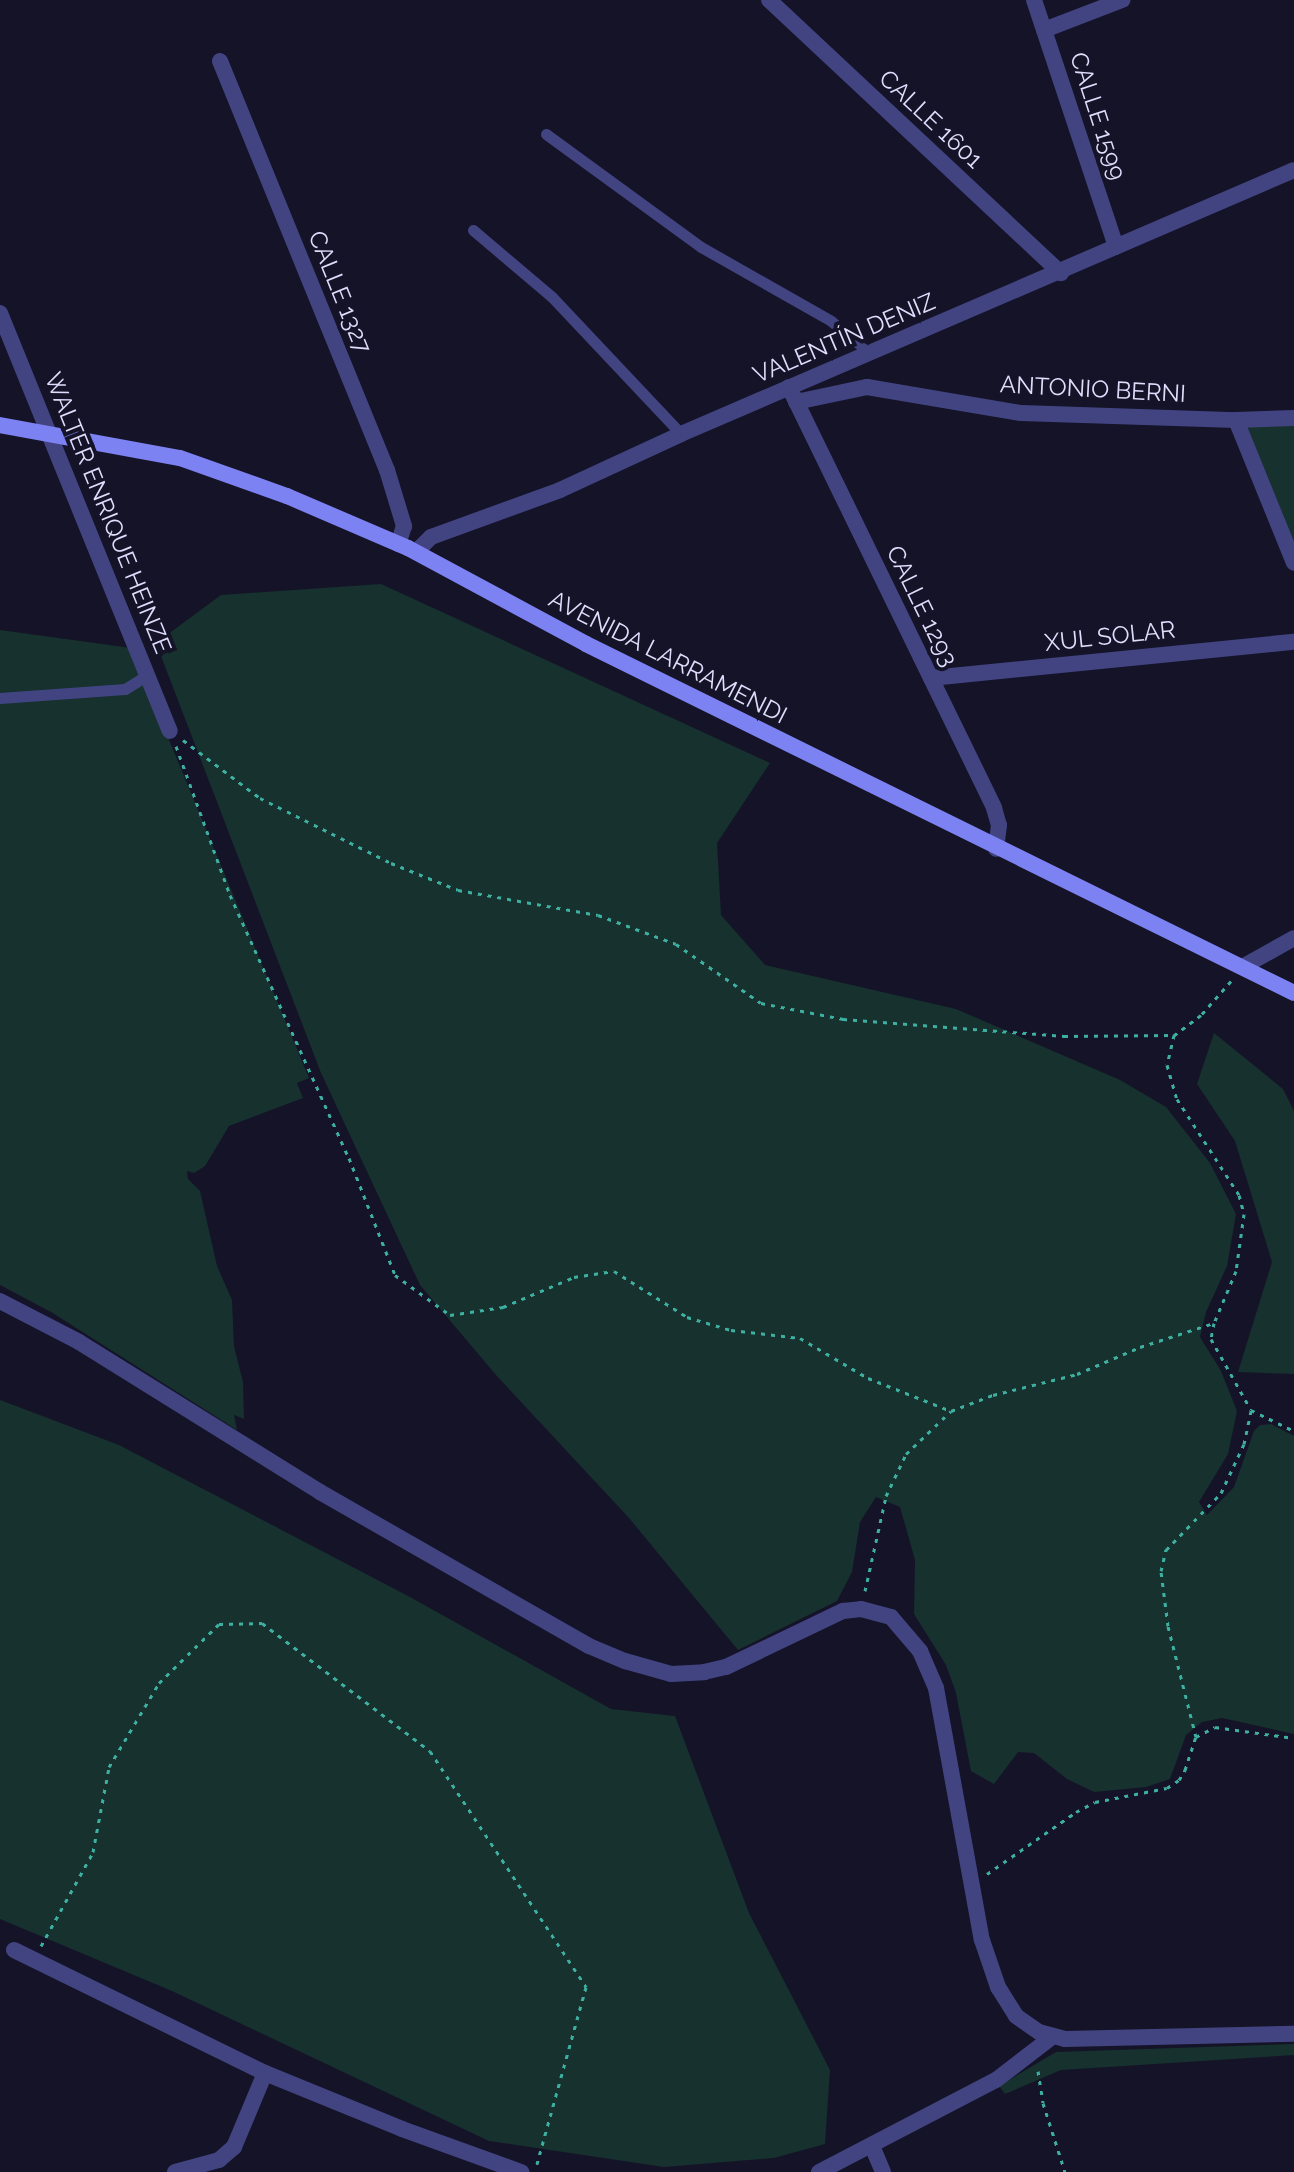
<!DOCTYPE html>
<meta charset="utf-8">
<style>
body{margin:0}
#map{position:relative;width:1294px;height:2172px;overflow:hidden;background:#151328;font-family:Raleway,sans-serif}
div>[style]{position:absolute}
.green>*{inset:0;background:#16312e}
.path>*{height:3px;margin-top:-1.5px;transform-origin:0;background:repeating-linear-gradient(90deg,#3db0a1 0 4px,transparent 0 10px)}
.lane>*{height:11px;margin:-5.5px;padding:0 5.5px;transform-origin:5.5px;border-radius:5.5px;background:#424482}
.street>*{height:16px;margin:-8px;padding:0 8px;transform-origin:8px;border-radius:8px;background:#424482}
.secondary>*{height:16px;margin:-8px;padding:0 8px;transform-origin:8px;border-radius:8px;background:#7d82f2}
span{translate:-50% -50%;white-space:nowrap;text-align:center;line-height:1.15;-webkit-text-stroke:8px #151328;paint-order:stroke}
.street-label{font-size:24px;color:#deddfc}
</style>
<div id="map">
<div class="green">
<i style="clip-path:polygon(1294px 418px,1294px 563px,1236px 420px)"></i>
<i style="clip-path:polygon(381px 584px,770px 763px,717px 843px,721px 915px,765px 965px,956px 1009px,1120px 1080px,1166px 1107px,1210px 1163px,1236px 1214px,1227px 1266px,1206px 1312px,1200px 1337px,1221px 1371px,1237px 1411px,1228px 1454px,1199px 1502px,1207px 1515px,1234px 1487px,1254px 1431px,1260px 1425px,1271px 1424px,1294px 1436px,1294px 1734px,1222px 1718px,1202px 1722px,1186px 1735px,1170px 1779px,1146px 1787px,1094px 1792px,1067px 1779px,1034px 1753px,1018px 1752px,994px 1784px,971px 1771px,956px 1693px,946px 1665px,914px 1614px,915px 1560px,900px 1507px,876px 1497px,860px 1522px,852px 1572px,837px 1601px,738px 1650px,629px 1518px,496px 1375px,420px 1285px,321px 1073px,156px 643px,221px 595px)"></i>
<i style="clip-path:polygon(0 630px,131px 648px,309px 1078px,297px 1083px,303px 1098px,229px 1126px,205px 1166px,194px 1173px,187px 1171px,188px 1179px,200px 1191px,217px 1266px,232px 1300px,234px 1346px,243px 1382px,244px 1419px,234px 1415px,237px 1430px,51px 1312px,0 1285px)"></i>
<i style="clip-path:polygon(1214px 1033px,1283px 1089px,1294px 1111px,1294px 1374px,1238px 1372px,1272px 1262px,1235px 1141px,1197px 1084px)"></i>
<i style="clip-path:polygon(0 1400px,119px 1445px,410px 1597px,611px 1709px,675px 1716px,749px 1913px,830px 2070px,825px 2144px,774px 2158px,664px 2167px,489px 2141px,172px 1991px,0 1919px)"></i>
<i style="clip-path:polygon(1294px 2044px,1294px 2055px,1061px 2070px,1005px 2094px,999px 2086px,1056px 2052px)"></i>
</div>
<div class="path">
<i style="left:183px;top:740px;width:96px;rotate:37deg"></i>
<i style="left:260px;top:798px;width:146px;rotate:26.4deg"></i>
<i style="left:391px;top:863px;width:72px;rotate:21.9deg"></i>
<i style="left:458px;top:890px;width:142px;rotate:10.1deg"></i>
<i style="left:598px;top:915px;width:83px;rotate:20.4deg"></i>
<i style="left:676px;top:944px;width:103px;rotate:34.8deg"></i>
<i style="left:761px;top:1003px;width:84px;rotate:11deg"></i>
<i style="left:843px;top:1019px;width:222px;rotate:4.4deg"></i>
<i style="left:1064px;top:1036px;width:110px;rotate:-0.5deg"></i>
<i style="left:176px;top:746px;width:158px;rotate:70.1deg"></i>
<i style="left:230px;top:895px;width:289px;rotate:65.7deg"></i>
<i style="left:349px;top:1158px;width:126px;rotate:68.5deg"></i>
<i style="left:395px;top:1275px;width:68px;rotate:36deg"></i>
<i style="left:450px;top:1315px;width:54px;rotate:-8.6deg"></i>
<i style="left:503px;top:1307px;width:77px;rotate:-22.9deg"></i>
<i style="left:574px;top:1277px;width:40px;rotate:-8.5deg"></i>
<i style="left:614px;top:1271px;width:86px;rotate:32.2deg"></i>
<i style="left:687px;top:1317px;width:46px;rotate:16.5deg"></i>
<i style="left:731px;top:1330px;width:69px;rotate:6.6deg"></i>
<i style="left:800px;top:1338px;width:79px;rotate:30.5deg"></i>
<i style="left:868px;top:1378px;width:89px;rotate:21.7deg"></i>
<i style="left:1231px;top:981px;width:45px;rotate:131.4deg"></i>
<i style="left:1201px;top:1015px;width:34px;rotate:143deg"></i>
<i style="left:1174px;top:1035px;width:31px;rotate:103deg"></i>
<i style="left:1167px;top:1065px;width:35px;rotate:74deg"></i>
<i style="left:1177px;top:1099px;width:114px;rotate:57.1deg"></i>
<i style="left:1239px;top:1195px;width:20px;rotate:75deg"></i>
<i style="left:1244px;top:1214px;width:58px;rotate:98deg"></i>
<i style="left:1236px;top:1271px;width:56px;rotate:112.9deg"></i>
<i style="left:1214px;top:1323px;width:16px;rotate:101deg"></i>
<i style="left:1211px;top:1339px;width:81px;rotate:60.6deg"></i>
<i style="left:1251px;top:1410px;width:48px;rotate:26deg"></i>
<i style="left:865px;top:1591px;width:97px;rotate:-77.5deg"></i>
<i style="left:886px;top:1496px;width:47px;rotate:-64.5deg"></i>
<i style="left:906px;top:1454px;width:62px;rotate:-43.7deg"></i>
<i style="left:951px;top:1411px;width:45px;rotate:-20.9deg"></i>
<i style="left:993px;top:1395px;width:87px;rotate:-14deg"></i>
<i style="left:1077px;top:1374px;width:69px;rotate:-23.2deg"></i>
<i style="left:1140px;top:1347px;width:78px;rotate:-18deg"></i>
<i style="left:1196px;top:1737px;width:21px;rotate:-28deg"></i>
<i style="left:1215px;top:1727px;width:80px;rotate:7.9deg"></i>
<i style="left:987px;top:1874px;width:108px;rotate:-34.9deg"></i>
<i style="left:1076px;top:1812px;width:21px;rotate:-28deg"></i>
<i style="left:1095px;top:1802px;width:73px;rotate:-11deg"></i>
<i style="left:1167px;top:1788px;width:14px;rotate:-34deg"></i>
<i style="left:1179px;top:1780px;width:12px;rotate:-59deg"></i>
<i style="left:1185px;top:1770px;width:35px;rotate:-72deg"></i>
<i style="left:1196px;top:1737px;width:114px;rotate:-104.2deg"></i>
<i style="left:1168px;top:1626px;width:55px;rotate:-97.3deg"></i>
<i style="left:1161px;top:1571px;width:22px;rotate:-77deg"></i>
<i style="left:1166px;top:1550px;width:79px;rotate:-46deg"></i>
<i style="left:1221px;top:1493px;width:54px;rotate:-64.9deg"></i>
<i style="left:1244px;top:1444px;width:35px;rotate:-78deg"></i>
<i style="left:41px;top:1946px;width:107px;rotate:-61deg"></i>
<i style="left:93px;top:1852px;width:86px;rotate:-79.3deg"></i>
<i style="left:109px;top:1767px;width:98px;rotate:-59.2deg"></i>
<i style="left:159px;top:1683px;width:84px;rotate:-44.5deg"></i>
<i style="left:219px;top:1624px;width:43px;rotate:-1.3deg"></i>
<i style="left:262px;top:1623px;width:211px;rotate:37.3deg"></i>
<i style="left:430px;top:1751px;width:283px;rotate:56.5deg"></i>
<i style="left:586px;top:1987px;width:184px;rotate:105.5deg"></i>
<i style="left:1038px;top:2071px;width:32px;rotate:81deg"></i>
<i style="left:1043px;top:2103px;width:72px;rotate:72.3deg"></i>
</div>
<div class="lane">
<i style="left:546px;top:134px;width:192px;rotate:36.1deg"></i>
<i style="left:701px;top:247px;width:150px;rotate:29.6deg"></i>
<i style="left:831px;top:321px;width:50px;rotate:39.4deg"></i>
<i style="left:473px;top:230px;width:104px;rotate:40.3deg"></i>
<i style="left:552px;top:297px;width:188px;rotate:46.7deg"></i>
<i style="left:0;top:698px;width:125px;rotate:-4.1deg"></i>
<i style="left:125px;top:689px;width:26px;rotate:-32deg"></i>
</div>
<div class="street">
<i style="left:769px;top:0;width:400px;rotate:43.1deg"></i>
<i style="left:1034px;top:0;width:260px;rotate:71.6deg"></i>
<i style="left:1044px;top:30px;width:84px;rotate:-21deg"></i>
<i style="left:220px;top:61px;width:442px;rotate:67.8deg"></i>
<i style="left:387px;top:470px;width:59px;rotate:73.1deg"></i>
<i style="left:404px;top:526px;width:19px;rotate:108deg"></i>
<i style="left:0;top:313px;width:451px;rotate:67.9deg"></i>
<i style="left:789px;top:387px;width:468px;rotate:64deg"></i>
<i style="left:994px;top:808px;width:18px;rotate:74deg"></i>
<i style="left:999px;top:825px;width:24px;rotate:97deg"></i>
<i style="left:796px;top:402px;width:73px;rotate:-11.9deg"></i>
<i style="left:867px;top:387px;width:156px;rotate:9.6deg"></i>
<i style="left:1021px;top:413px;width:215px;rotate:1.9deg"></i>
<i style="left:1236px;top:420px;width:58px;rotate:-2deg"></i>
<i style="left:1236px;top:420px;width:154px;rotate:67.9deg"></i>
<i style="left:416px;top:552px;width:21px;rotate:-45deg"></i>
<i style="left:431px;top:537px;width:137px;rotate:-20deg"></i>
<i style="left:560px;top:490px;width:133px;rotate:-24.8deg"></i>
<i style="left:681px;top:434px;width:667px;rotate:-23.3deg"></i>
<i style="left:931px;top:678px;width:365px;rotate:-5.7deg"></i>
<i style="left:1244px;top:966px;width:57px;rotate:-29.2deg"></i>
<i style="left:0;top:1301px;width:89px;rotate:27.4deg"></i>
<i style="left:79px;top:1342px;width:284px;rotate:31.9deg"></i>
<i style="left:320px;top:1492px;width:310px;rotate:29.8deg"></i>
<i style="left:589px;top:1646px;width:39px;rotate:23deg"></i>
<i style="left:625px;top:1661px;width:48px;rotate:15.8deg"></i>
<i style="left:671px;top:1674px;width:33px;rotate:-3deg"></i>
<i style="left:704px;top:1672px;width:23px;rotate:-13deg"></i>
<i style="left:726px;top:1667px;width:130px;rotate:-25.6deg"></i>
<i style="left:843px;top:1611px;width:18px;rotate:-6deg"></i>
<i style="left:861px;top:1609px;width:31px;rotate:15deg"></i>
<i style="left:891px;top:1617px;width:45px;rotate:49.5deg"></i>
<i style="left:920px;top:1651px;width:40px;rotate:66.6deg"></i>
<i style="left:936px;top:1688px;width:256px;rotate:79.7deg"></i>
<i style="left:982px;top:1940px;width:50px;rotate:71.2deg"></i>
<i style="left:998px;top:1987px;width:34px;rotate:58deg"></i>
<i style="left:1016px;top:2016px;width:28px;rotate:35deg"></i>
<i style="left:1039px;top:2032px;width:27px;rotate:15deg"></i>
<i style="left:1065px;top:2039px;width:229px;rotate:-1.3deg"></i>
<i style="left:14px;top:1950px;width:280px;rotate:26.1deg"></i>
<i style="left:265px;top:2073px;width:148px;rotate:22.2deg"></i>
<i style="left:402px;top:2129px;width:127px;rotate:19.9deg"></i>
<i style="left:872px;top:2146px;width:28px;rotate:67deg"></i>
<i style="left:175px;top:2172px;width:46px;rotate:-15.3deg"></i>
<i style="left:219px;top:2160px;width:20px;rotate:-41deg"></i>
<i style="left:234px;top:2147px;width:80px;rotate:-67.3deg"></i>
<i style="left:819px;top:2172px;width:199px;rotate:-27.5deg"></i>
<i style="left:996px;top:2080px;width:71px;rotate:-37.5deg"></i>
</div>
<div class="secondary">
<i style="left:0;top:425px;width:183px;rotate:10.4deg"></i>
<i style="left:180px;top:458px;width:114px;rotate:19.6deg"></i>
<i style="left:287px;top:496px;width:132px;rotate:23.3deg"></i>
<i style="left:408px;top:548px;width:202px;rotate:28.3deg"></i>
<i style="left:586px;top:644px;width:789px;rotate:26.24deg"></i>
</div>
<div class="street-label">
<span style="left:1098px;top:116px;rotate:72deg">CALLE 1599</span>
<span style="left:931px;top:119px;rotate:43deg">CALLE 1601</span>
<span style="left:340px;top:292px;rotate:68deg">CALLE 1327</span>
<span style="left:844px;top:338px;rotate:-23deg">VALENTÍN DENIZ</span>
<span style="left:1093px;top:389px;rotate:3deg">ANTONIO BERNI</span>
<span style="left:108px;top:513px;rotate:68deg">WALTER ENRIQUE HEINZE</span>
<span style="left:922px;top:606px;rotate:64deg">CALLE 1293</span>
<span style="left:1110px;top:636px;rotate:-6deg">XUL SOLAR</span>
<span style="left:668px;top:657px;rotate:27deg">AVENIDA LARRAMENDI</span>
</div>
</div>
